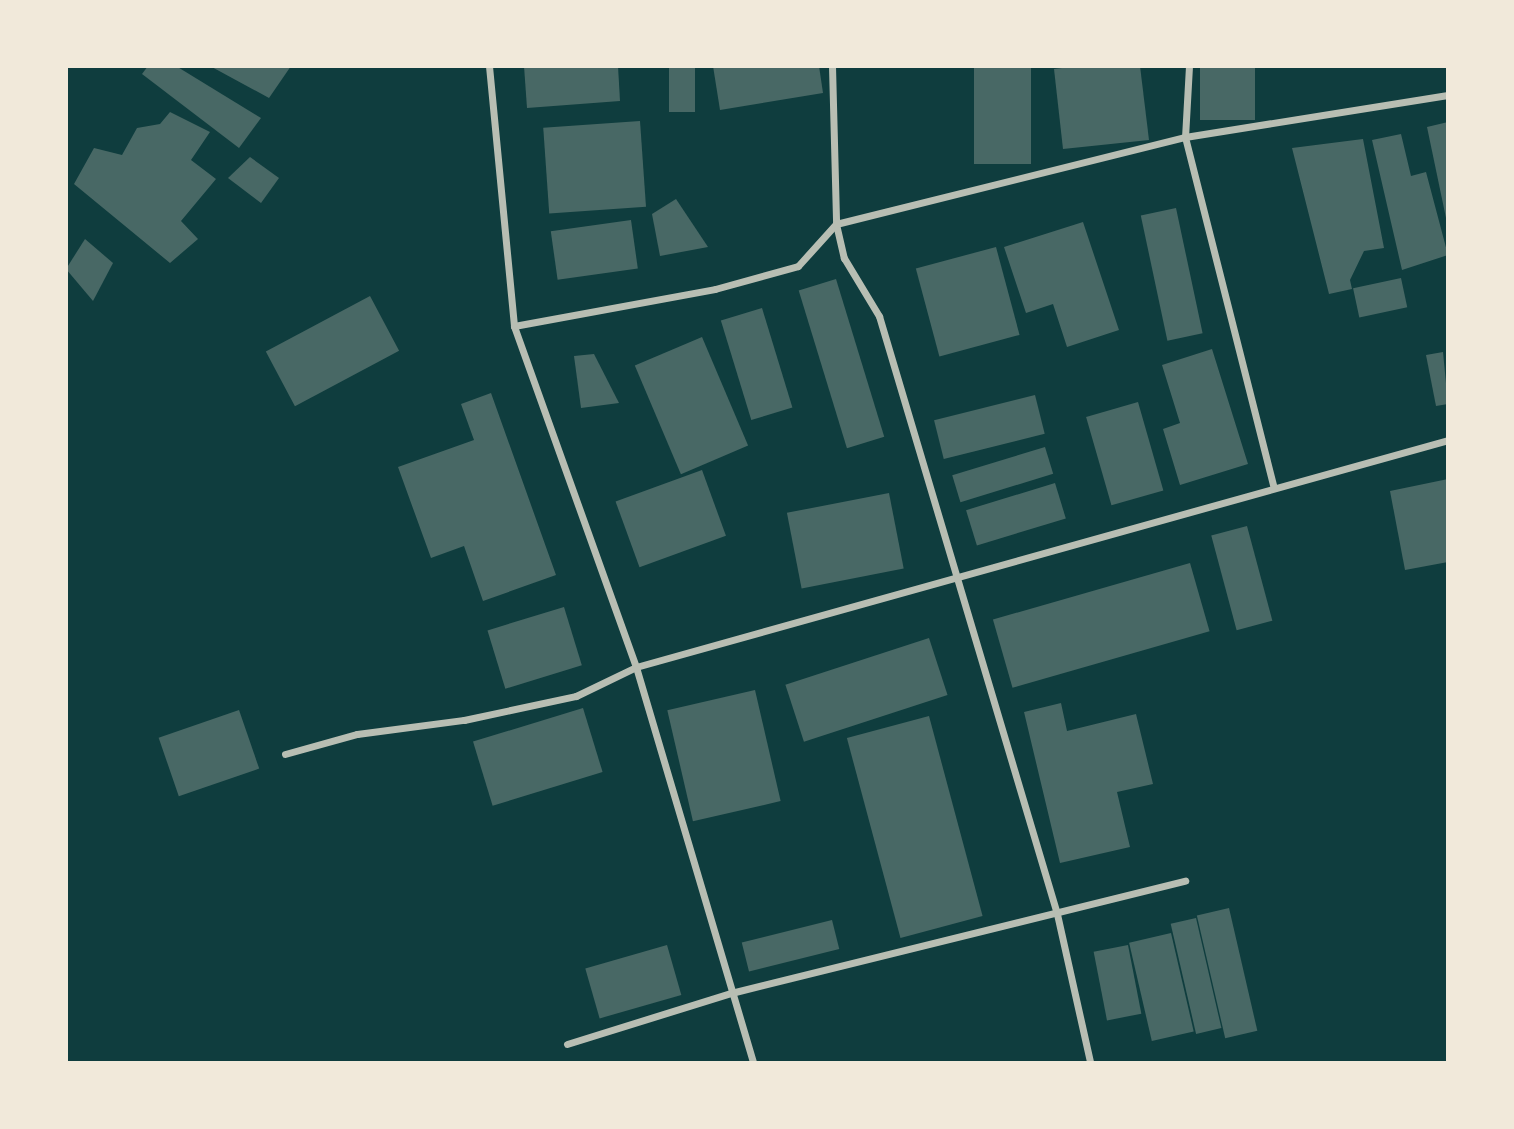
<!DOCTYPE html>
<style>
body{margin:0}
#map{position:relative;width:1514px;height:1129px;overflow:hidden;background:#0f3d3e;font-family:"Noto Sans",sans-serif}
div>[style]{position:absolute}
.building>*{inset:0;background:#486865;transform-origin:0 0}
.minor>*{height:7px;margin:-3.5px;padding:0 3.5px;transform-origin:3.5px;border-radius:3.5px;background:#b8beb3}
span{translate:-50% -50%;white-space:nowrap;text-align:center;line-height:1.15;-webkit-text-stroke:7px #f1e9da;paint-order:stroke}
.frame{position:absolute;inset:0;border:68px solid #f1e9da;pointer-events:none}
</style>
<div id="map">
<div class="building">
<i style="clip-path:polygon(148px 66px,176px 66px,261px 118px,239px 148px,142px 74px)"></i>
<i style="clip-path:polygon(210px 66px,291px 66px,269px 98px)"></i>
<i style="clip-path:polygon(524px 66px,618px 66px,620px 101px,527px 108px)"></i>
<i style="left:669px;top:66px;width:26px;height:46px"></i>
<i style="clip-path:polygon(713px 66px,819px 66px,823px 93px,720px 110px)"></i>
<i style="left:974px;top:66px;width:57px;height:98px"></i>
<i style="clip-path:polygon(1078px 66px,1140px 66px,1149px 140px,1063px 149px,1054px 69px)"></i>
<i style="left:1200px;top:66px;width:55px;height:54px"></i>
<i style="clip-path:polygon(170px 112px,210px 132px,191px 160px,216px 179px,181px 221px,198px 239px,170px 263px,74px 184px,94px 148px,122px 155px,137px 128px,160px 124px)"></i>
<i style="left:640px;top:121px;width:86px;height:97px;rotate:86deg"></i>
<i style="clip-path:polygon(1448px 122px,1448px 218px,1446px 218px,1427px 127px)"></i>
<i style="clip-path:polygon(1401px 134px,1411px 176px,1426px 172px,1448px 255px,1402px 270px,1372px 140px)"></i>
<i style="clip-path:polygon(1363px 139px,1384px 248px,1364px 251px,1350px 280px,1352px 289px,1329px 294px,1292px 148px)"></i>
<i style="clip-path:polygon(250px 157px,279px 178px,261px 203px,228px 178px)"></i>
<i style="clip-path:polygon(676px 199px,708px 247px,660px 256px,652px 214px)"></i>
<i style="left:1176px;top:208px;width:128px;height:36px;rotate:78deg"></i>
<i style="left:631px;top:220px;width:49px;height:81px;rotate:82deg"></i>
<i style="clip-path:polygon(1083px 222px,1119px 330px,1067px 347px,1053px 304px,1026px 313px,1004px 247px)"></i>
<i style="clip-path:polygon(85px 239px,113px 263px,93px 301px,66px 269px)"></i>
<i style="left:996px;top:247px;width:91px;height:83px;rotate:75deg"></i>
<i style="left:1401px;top:278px;width:30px;height:49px;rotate:78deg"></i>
<i style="left:836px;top:279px;width:165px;height:39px;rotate:73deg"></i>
<i style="left:370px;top:296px;width:62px;height:118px;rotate:62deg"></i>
<i style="left:762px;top:308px;width:104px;height:43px;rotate:73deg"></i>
<i style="left:702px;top:337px;width:118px;height:73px;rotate:67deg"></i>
<i style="clip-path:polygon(1212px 349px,1248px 464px,1180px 485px,1163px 429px,1180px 423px,1162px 365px)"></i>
<i style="clip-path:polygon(1443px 352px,1448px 404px,1436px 406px,1426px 355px)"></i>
<i style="clip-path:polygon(594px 354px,619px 403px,581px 408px,574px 356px)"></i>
<i style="clip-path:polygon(491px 393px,556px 575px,483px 601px,464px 546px,431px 558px,398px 467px,474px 440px,461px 404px)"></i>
<i style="left:1035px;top:395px;width:40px;height:104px;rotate:76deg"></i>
<i style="left:1138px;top:402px;width:92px;height:54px;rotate:74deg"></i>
<i style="left:1045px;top:447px;width:28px;height:97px;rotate:73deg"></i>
<i style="left:702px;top:470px;width:70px;height:92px;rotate:70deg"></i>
<i style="clip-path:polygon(1448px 479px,1448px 562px,1405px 570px,1390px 491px)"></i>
<i style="left:1055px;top:483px;width:37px;height:93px;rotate:73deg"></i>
<i style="left:889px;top:493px;width:77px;height:104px;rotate:79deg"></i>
<i style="left:1247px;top:526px;width:98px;height:37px;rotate:75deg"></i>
<i style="left:1190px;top:563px;width:71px;height:205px;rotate:74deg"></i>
<i style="left:564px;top:607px;width:61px;height:80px;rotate:73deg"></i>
<i style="left:929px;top:638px;width:60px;height:151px;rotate:72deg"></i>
<i style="left:755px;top:690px;width:114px;height:90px;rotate:77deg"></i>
<i style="clip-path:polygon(1061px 703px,1067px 731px,1136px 714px,1153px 784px,1117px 792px,1130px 847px,1060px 863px,1024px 712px)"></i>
<i style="left:583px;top:708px;width:67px;height:115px;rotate:73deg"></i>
<i style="left:239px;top:710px;width:62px;height:85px;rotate:71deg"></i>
<i style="left:929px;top:716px;width:207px;height:85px;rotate:75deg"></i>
<i style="left:1229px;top:908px;width:126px;height:33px;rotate:77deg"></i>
<i style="left:1196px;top:918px;width:113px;height:26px;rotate:77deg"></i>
<i style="left:832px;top:920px;width:30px;height:93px;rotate:76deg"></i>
<i style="left:1171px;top:933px;width:101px;height:43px;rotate:77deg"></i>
<i style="left:667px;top:945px;width:52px;height:85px;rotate:74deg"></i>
<i style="left:1128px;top:945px;width:70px;height:35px;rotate:79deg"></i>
</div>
<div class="minor">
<i style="left:489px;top:66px;width:261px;rotate:84.5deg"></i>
<i style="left:832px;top:66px;width:158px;rotate:88.5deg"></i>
<i style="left:836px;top:224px;width:35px;rotate:77deg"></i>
<i style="left:844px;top:258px;width:68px;rotate:58.9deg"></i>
<i style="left:879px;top:316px;width:624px;rotate:73.42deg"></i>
<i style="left:1057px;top:914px;width:152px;rotate:77.4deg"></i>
<i style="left:1189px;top:66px;width:71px;rotate:93.2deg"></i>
<i style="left:1185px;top:137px;width:362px;rotate:75.8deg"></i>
<i style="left:285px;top:754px;width:75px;rotate:-15.5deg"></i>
<i style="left:357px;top:734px;width:108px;rotate:-7.5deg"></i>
<i style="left:464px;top:720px;width:115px;rotate:-12.1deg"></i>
<i style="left:576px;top:696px;width:67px;rotate:-25.8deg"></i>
<i style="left:636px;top:667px;width:362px;rotate:-109.7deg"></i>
<i style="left:514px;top:326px;width:204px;rotate:-10.4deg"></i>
<i style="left:715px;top:289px;width:86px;rotate:-15.5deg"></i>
<i style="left:798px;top:266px;width:57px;rotate:-47.9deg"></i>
<i style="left:836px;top:224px;width:360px;rotate:-14deg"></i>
<i style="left:1185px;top:137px;width:266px;rotate:-9.1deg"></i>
<i style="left:567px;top:1044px;width:172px;rotate:-17.3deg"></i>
<i style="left:731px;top:993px;width:468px;rotate:-13.9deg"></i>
<i style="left:753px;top:1062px;width:412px;rotate:-106.5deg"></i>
<i style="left:636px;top:667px;width:843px;rotate:-15.62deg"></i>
</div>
<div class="frame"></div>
</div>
